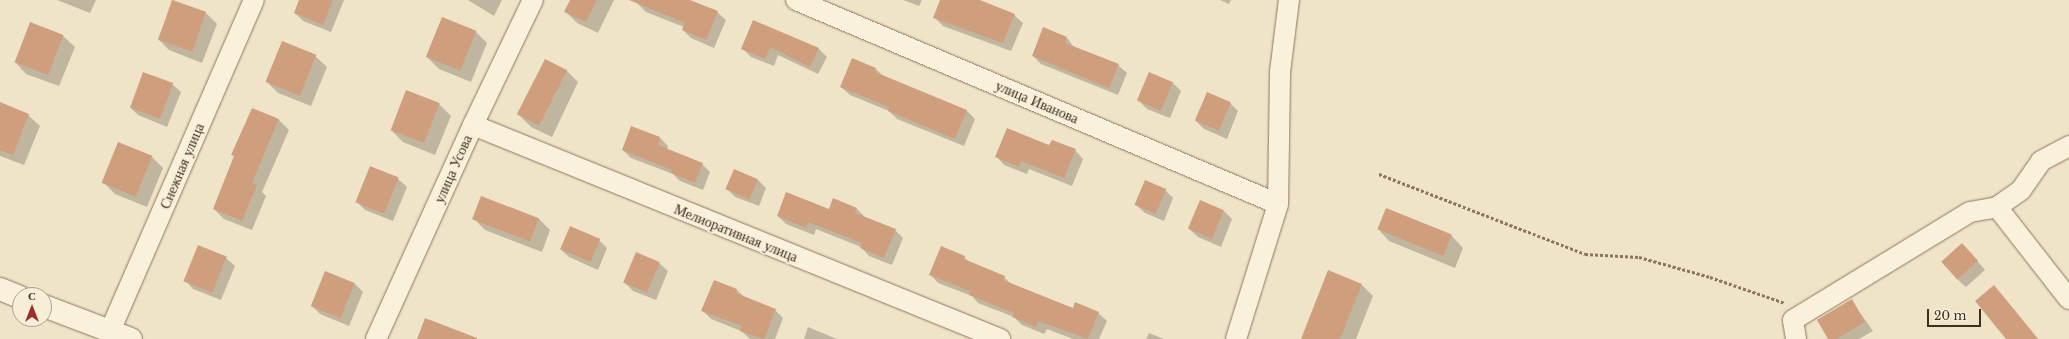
<!DOCTYPE html>
<meta charset="utf-8">
<style>
body{margin:0}
#map{position:relative;width:2069px;height:339px;overflow:hidden;background:#f0e4c8;font-family:"Libre Baskerville",serif}
div>[style]{position:absolute}
.shadow>*{inset:0;background:#0003}
.building>*{inset:0;background:#cf9f7d;transform-origin:0 0}
.path>*{height:2.5px;margin-top:-1.25px;transform-origin:0;background:repeating-linear-gradient(90deg,#8d765c 0 3px,transparent 0 5px)}
.roads{filter:drop-shadow(0 0 1px #8d765c) drop-shadow(0 0 1px #8d765c)}
.minor>*{height:20px;margin:-10px;padding:0 10px;transform-origin:10px;border-radius:10px;background:#faf1dc}
.secondary>*{height:22px;margin:-11px;padding:0 11px;transform-origin:11px;border-radius:11px;background:#faf1dc}
span{translate:-50% -50%;white-space:nowrap;text-align:center;line-height:1.15;-webkit-text-stroke:3.5px #f7eed8;paint-order:stroke}
.street-label{font-size:14px;color:#3d2e20}
.north{position:absolute;left:12px;top:287px;width:40px;height:40px;box-sizing:border-box;background:#f7eed8;border:1px solid #ada18e;border-radius:50%;rotate:0deg;font-size:11px;font-weight:700;line-height:16px;text-align:center;color:#3d2e20}
.north::after{content:'';display:block;margin:auto;width:14px;height:18px;background:#9e2a2b;clip-path:polygon(50% 0,100% 100%,50% 72%,0 100%)}
.scale{position:absolute;left:1927px;top:309px;width:54px;height:18px;box-sizing:border-box;border:2px solid #3d2e20;border-top:0;padding-left:5px;font-size:12px;line-height:14px;white-space:nowrap;color:#3d2e20;-webkit-text-stroke:3px #f7eed8;paint-order:stroke}
</style>
<div id="map">
<div class="shadow">
<i style="clip-path:polygon(57px 0,96px 0,90px 13px)"></i>
<i style="clip-path:polygon(173px 0,206px 13px,217px 24px,202px 63px,169px 50px,158px 39px)"></i>
<i style="clip-path:polygon(300px 0,344px 0,331px 32px,303px 21px,295px 13px)"></i>
<i style="clip-path:polygon(468px 0,502px 0,494px 16px)"></i>
<i style="clip-path:polygon(571px 0,614px 0,598px 33px,577px 23px,565px 11px)"></i>
<i style="clip-path:polygon(640px 0,688px 0,717px 12px,726px 20px,714px 48px,691px 38px,683px 30px,684px 27px,646px 12px,638px 4px)"></i>
<i style="clip-path:polygon(903px 0,922px 0,919px 6px)"></i>
<i style="clip-path:polygon(942px 0,972px 0,1014px 15px,1023px 23px,1011px 51px,943px 26px,934px 17px)"></i>
<i style="clip-path:polygon(1220px 0,1231px 0,1229px 4px)"></i>
<i style="clip-path:polygon(754px 21px,819px 49px,827px 57px,818px 74px,778px 55px,774px 66px,751px 57px,743px 49px)"></i>
<i style="clip-path:polygon(475px 31px,487px 43px,471px 82px,439px 69px,427px 57px)"></i>
<i style="clip-path:polygon(63px 36px,75px 47px,59px 86px,26px 74px,15px 62px)"></i>
<i style="clip-path:polygon(1067px 38px,1074px 47px,1118px 65px,1127px 73px,1118px 95px,1041px 64px,1033px 56px)"></i>
<i style="clip-path:polygon(315px 56px,327px 67px,311px 106px,278px 93px,267px 82px)"></i>
<i style="clip-path:polygon(545px 61px,567px 71px,578px 82px,552px 137px,531px 127px,519px 115px)"></i>
<i style="clip-path:polygon(876px 69px,883px 76px,967px 111px,975px 119px,964px 146px,897px 119px,889px 111px,850px 95px,841px 87px)"></i>
<i style="clip-path:polygon(1172px 82px,1181px 91px,1170px 118px,1147px 109px,1139px 101px)"></i>
<i style="clip-path:polygon(172px 84px,181px 92px,167px 127px,138px 115px,130px 107px)"></i>
<i style="clip-path:polygon(1230px 103px,1238px 111px,1227px 139px,1204px 129px,1196px 121px)"></i>
<i style="clip-path:polygon(0 104px,28px 115px,40px 126px,24px 165px,0 156px)"></i>
<i style="clip-path:polygon(439px 104px,451px 116px,435px 155px,403px 142px,391px 130px)"></i>
<i style="clip-path:polygon(252px 109px,279px 120px,289px 130px,262px 192px,266px 196px,252px 230px,224px 219px,214px 209px)"></i>
<i style="clip-path:polygon(632px 127px,660px 138px,668px 146px,667px 150px,702px 164px,710px 172px,703px 190px,680px 181px,673px 174px,631px 158px,623px 150px)"></i>
<i style="clip-path:polygon(1050px 147px,1075px 150px,1083px 159px,1072px 186px,1029px 169px,1027px 174px,1004px 165px,996px 156px)"></i>
<i style="clip-path:polygon(151px 156px,163px 168px,147px 207px,115px 194px,103px 182px)"></i>
<i style="clip-path:polygon(735px 170px,758px 180px,766px 188px,759px 206px,735px 197px,727px 189px)"></i>
<i style="clip-path:polygon(398px 179px,407px 187px,393px 221px,365px 210px,356px 201px)"></i>
<i style="clip-path:polygon(1165px 190px,1173px 198px,1164px 221px,1145px 213px,1136px 205px)"></i>
<i style="clip-path:polygon(482px 197px,539px 219px,550px 230px,542px 252px,485px 230px,474px 219px)"></i>
<i style="clip-path:polygon(857px 209px,865px 217px,895px 230px,903px 238px,892px 265px,869px 256px,861px 247px,816px 229px,814px 235px,786px 224px,778px 216px)"></i>
<i style="clip-path:polygon(1386px 209px,1452px 236px,1463px 248px,1455px 268px,1389px 241px,1378px 229px)"></i>
<i style="clip-path:polygon(1224px 211px,1232px 219px,1221px 247px,1198px 237px,1189px 229px)"></i>
<i style="clip-path:polygon(599px 240px,607px 248px,598px 270px,569px 257px,560px 249px)"></i>
<i style="clip-path:polygon(1970px 252px,1985px 270px,1966px 287px,1957px 279px)"></i>
<i style="clip-path:polygon(964px 257px,970px 263px,1004px 277px,1011px 284px,1073px 309px,1098px 313px,1107px 321px,1099px 339px,1073px 339px,1047px 329px,1044px 334px,1022px 325px,1014px 317px,978px 303px,972px 296px,938px 283px,930px 274px)"></i>
<i style="clip-path:polygon(226px 258px,235px 266px,221px 300px,193px 289px,185px 280px)"></i>
<i style="clip-path:polygon(659px 263px,668px 271px,656px 300px,633px 291px,625px 283px)"></i>
<i style="clip-path:polygon(354px 283px,363px 292px,349px 326px,320px 314px,312px 306px)"></i>
<i style="clip-path:polygon(1362px 285px,1373px 296px,1356px 339px,1302px 339px)"></i>
<i style="clip-path:polygon(1994px 287px,2002px 295px,2038px 339px,2008px 339px)"></i>
<i style="clip-path:polygon(737px 290px,745px 298px,775px 310px,783px 318px,775px 339px,750px 339px,741px 331px,711px 319px,703px 311px)"></i>
<i style="clip-path:polygon(1851px 300px,1873px 331px,1859px 339px,1829px 339px)"></i>
<i style="clip-path:polygon(808px 327px,837px 339px,804px 339px)"></i>
<i style="clip-path:polygon(1149px 333px,1164px 339px,1146px 339px)"></i>
</div>
<div class="building">
<i style="left:172px;top:0;width:36px;height:42px;rotate:19deg"></i>
<i style="clip-path:polygon(299px 0,333px 0,323px 25px,294px 13px)"></i>
<i style="clip-path:polygon(570px 0,597px 0,586px 22px,564px 12px)"></i>
<i style="clip-path:polygon(629px 0,690px 0,718px 11px,706px 40px,682px 30px,685px 23px)"></i>
<i style="clip-path:polygon(940px 0,980px 0,1015px 14px,1003px 43px,933px 18px)"></i>
<i style="left:442px;top:17px;width:37px;height:43px;rotate:22deg"></i>
<i style="clip-path:polygon(753px 20px,819px 48px,810px 67px,770px 47px,765px 59px,741px 49px)"></i>
<i style="left:30px;top:22px;width:36px;height:43px;rotate:21deg"></i>
<i style="clip-path:polygon(1043px 27px,1067px 37px,1065px 43px,1119px 64px,1109px 88px,1032px 56px)"></i>
<i style="left:282px;top:41px;width:37px;height:44px;rotate:22deg"></i>
<i style="clip-path:polygon(852px 58px,876px 68px,875px 72px,967px 110px,955px 139px,888px 111px,889px 107px,840px 87px)"></i>
<i style="left:545px;top:59px;width:25px;height:62px;rotate:27deg"></i>
<i style="left:143px;top:72px;width:32px;height:38px;rotate:20deg"></i>
<i style="left:1149px;top:72px;width:26px;height:31px;rotate:23deg"></i>
<i style="left:406px;top:90px;width:36px;height:43px;rotate:21deg"></i>
<i style="left:1207px;top:92px;width:26px;height:31px;rotate:23deg"></i>
<i style="clip-path:polygon(0 102px,29px 114px,13px 155px,0 150px)"></i>
<i style="clip-path:polygon(252px 108px,279px 119px,252px 183px,257px 185px,242px 221px,213px 209px,234px 156px,231px 155px)"></i>
<i style="clip-path:polygon(631px 126px,660px 137px,658px 145px,703px 163px,695px 183px,671px 173px,672px 170px,622px 150px)"></i>
<i style="clip-path:polygon(1007px 128px,1049px 145px,1052px 140px,1076px 149px,1064px 178px,1021px 161px,1019px 167px,995px 157px)"></i>
<i style="left:118px;top:142px;width:37px;height:44px;rotate:22deg"></i>
<i style="left:370px;top:166px;width:31px;height:39px;rotate:22deg"></i>
<i style="left:734px;top:169px;width:26px;height:22px;rotate:23deg"></i>
<i style="left:1145px;top:180px;width:23px;height:27px;rotate:23deg"></i>
<i style="clip-path:polygon(786px 192px,829px 209px,833px 198px,857px 208px,855px 213px,896px 229px,884px 258px,860px 248px,862px 243px,808px 222px,806px 228px,777px 216px)"></i>
<i style="left:481px;top:196px;width:62px;height:25px;rotate:21deg"></i>
<i style="left:1200px;top:200px;width:26px;height:31px;rotate:23deg"></i>
<i style="left:1386px;top:208px;width:71px;height:23px;rotate:22deg"></i>
<i style="left:570px;top:226px;width:33px;height:25px;rotate:23deg"></i>
<i style="left:1962px;top:243px;width:24px;height:28px;rotate:48deg"></i>
<i style="left:198px;top:245px;width:31px;height:39px;rotate:22deg"></i>
<i style="clip-path:polygon(941px 246px,965px 256px,964px 259px,1005px 276px,1003px 280px,1073px 308px,1075px 302px,1099px 312px,1088px 339px,1038px 321px,1036px 327px,1012px 317px,1014px 313px,969px 295px,970px 291px,929px 275px)"></i>
<i style="left:636px;top:252px;width:26px;height:33px;rotate:23deg"></i>
<i style="clip-path:polygon(1328px 270px,1362px 284px,1340px 339px,1301px 339px)"></i>
<i style="left:325px;top:271px;width:32px;height:38px;rotate:22deg"></i>
<i style="clip-path:polygon(714px 280px,737px 289px,736px 293px,776px 309px,764px 339px,740px 331px,742px 326px,701px 311px)"></i>
<i style="clip-path:polygon(1994px 285px,2038px 339px,2006px 339px,1975px 301px)"></i>
<i style="clip-path:polygon(1852px 299px,1865px 322px,1837px 339px,1828px 339px,1817px 320px)"></i>
<i style="clip-path:polygon(425px 318px,477px 338px,477px 339px,417px 339px)"></i>
</div>
<div class="path">
<i style="left:1379px;top:174px;width:221px;rotate:21.2deg"></i>
<i style="left:1585px;top:254px;width:54px;rotate:3.2deg"></i>
<i style="left:1639px;top:257px;width:74px;rotate:15.7deg"></i>
<i style="left:1710px;top:277px;width:79px;rotate:19.1deg"></i>
</div>
<div class="roads">
<div class="minor">
<i style="left:796px;top:0;width:523px;rotate:22.94deg"></i>
<i style="left:473px;top:125px;width:569px;rotate:22.1deg"></i>
<i style="left:1997px;top:207px;width:117px;rotate:52deg"></i>
<i style="left:110px;top:331px;width:361px;rotate:-66.5deg"></i>
<i style="left:376px;top:339px;width:235px;rotate:-65.6deg"></i>
<i style="left:473px;top:125px;width:139px;rotate:-64.4deg"></i>
<i style="left:1236px;top:339px;width:141px;rotate:-72.7deg"></i>
<i style="left:1278px;top:204px;width:132px;rotate:-89.1deg"></i>
<i style="left:1280px;top:72px;width:73px;rotate:-82.9deg"></i>
<i style="left:1796px;top:339px;width:19px;rotate:-99deg"></i>
<i style="left:1793px;top:320px;width:207px;rotate:-31.4deg"></i>
<i style="left:1970px;top:212px;width:27px;rotate:-10deg"></i>
<i style="left:1997px;top:207px;width:29px;rotate:-35deg"></i>
<i style="left:2021px;top:190px;width:35px;rotate:-55deg"></i>
<i style="left:2041px;top:161px;width:32px;rotate:-28deg"></i>
</div>
<div class="secondary">
<i style="left:0;top:289px;width:22px;rotate:22deg"></i>
<i style="left:44px;top:306px;width:93px;rotate:20.8deg"></i>
</div>
</div>
<div class="street-label">
<span style="left:1037px;top:102px;rotate:23deg">улица Иванова</span>
<span style="left:182px;top:166px;rotate:-67deg">Снежная улица</span>
<span style="left:453px;top:169px;rotate:-66deg">улица Усова</span>
<span style="left:736px;top:233px;rotate:22deg">Мелиоративная улица</span>
</div>
<div class="north">С</div>
<div class="scale">20 m</div>
</div>
